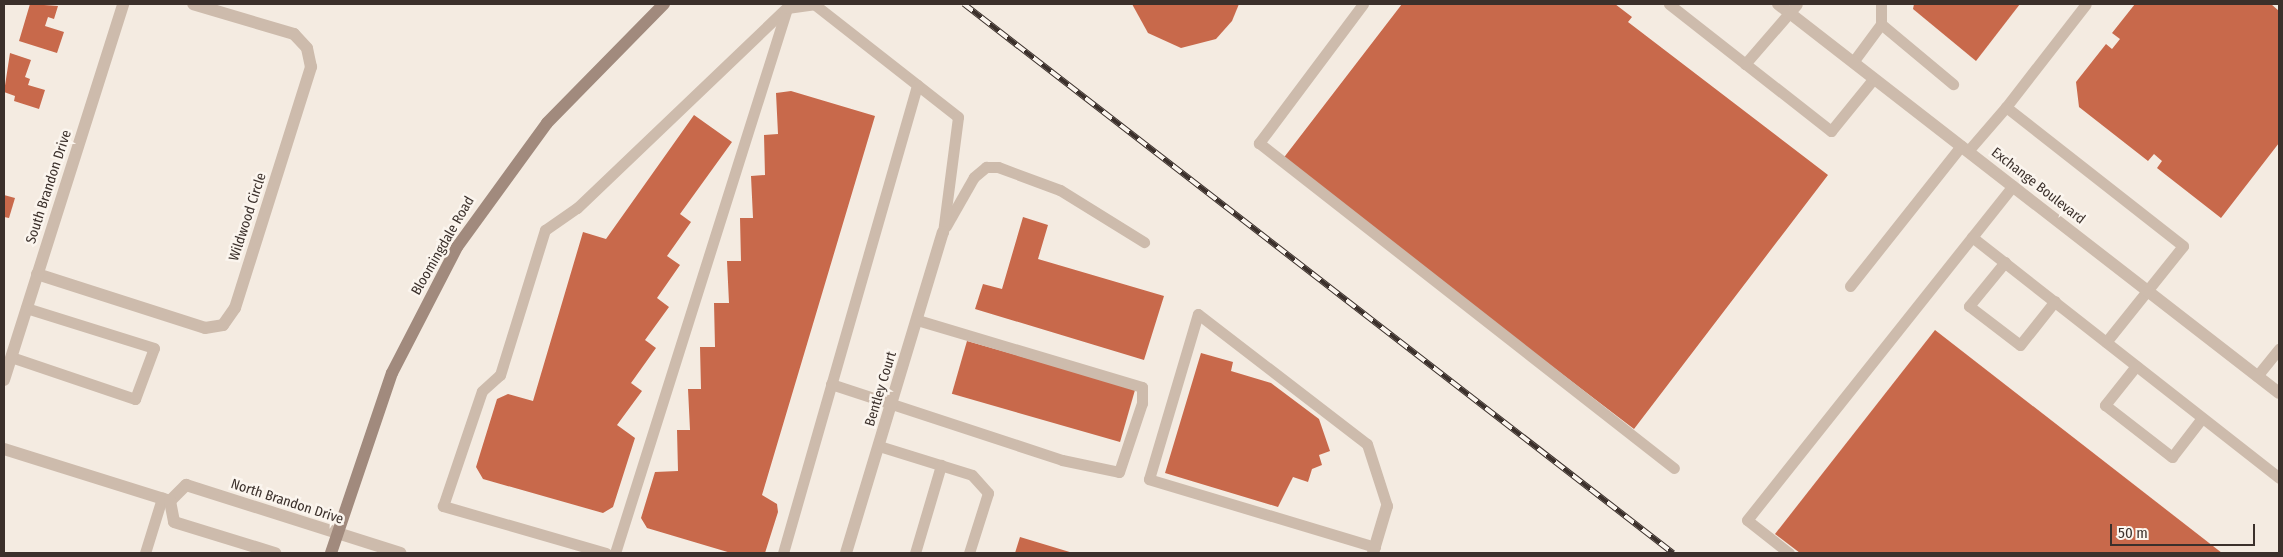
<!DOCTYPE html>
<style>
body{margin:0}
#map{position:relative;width:2283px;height:557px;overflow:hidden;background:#f4ebe1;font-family:"Fira Sans Condensed",sans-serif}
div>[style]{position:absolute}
.building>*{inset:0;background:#c8694b;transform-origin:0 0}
.lane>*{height:11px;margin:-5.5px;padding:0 5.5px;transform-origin:5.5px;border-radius:5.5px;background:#cdbbac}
.street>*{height:12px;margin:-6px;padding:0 6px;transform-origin:6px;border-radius:6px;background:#cdbbac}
.secondary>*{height:12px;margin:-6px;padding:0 6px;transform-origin:6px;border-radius:6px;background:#a18a7d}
.rail>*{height:5.5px;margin-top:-2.75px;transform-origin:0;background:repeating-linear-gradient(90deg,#fbf5ee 0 11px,#3b302b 0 22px);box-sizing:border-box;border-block:1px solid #3b302b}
span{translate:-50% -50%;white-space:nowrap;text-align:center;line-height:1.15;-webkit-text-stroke:5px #fbf5ee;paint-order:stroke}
.street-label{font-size:14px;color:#3b302b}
.frame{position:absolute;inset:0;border:5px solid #3b302b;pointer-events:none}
.scale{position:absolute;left:2110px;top:524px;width:145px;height:22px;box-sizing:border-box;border:2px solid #3b302b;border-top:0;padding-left:6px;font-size:15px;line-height:18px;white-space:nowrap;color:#3b302b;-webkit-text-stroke:4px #fbf5ee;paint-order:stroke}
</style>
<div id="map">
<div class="building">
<i style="clip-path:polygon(30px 4px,58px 6px,54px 19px,48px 17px,45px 26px,64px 32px,57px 53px,19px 41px)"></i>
<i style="clip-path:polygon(1132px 4px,1239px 4px,1232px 21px,1216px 39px,1181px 48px,1148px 33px)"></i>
<i style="clip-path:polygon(1402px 4px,1615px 4px,1632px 17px,1628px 22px,1828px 175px,1634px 429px,1282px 160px)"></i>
<i style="clip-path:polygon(1914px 4px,2020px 4px,1976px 61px,1913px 9px)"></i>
<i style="clip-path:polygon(2135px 4px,2271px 4px,2279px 11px,2279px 143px,2221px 218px,2157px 168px,2162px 161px,2154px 154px,2148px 161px,2079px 107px,2076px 82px,2106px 44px,2112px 49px,2120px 39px,2112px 33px)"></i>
<i style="clip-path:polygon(10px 53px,31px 60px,25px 77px,30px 79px,28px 85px,45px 90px,39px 109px,14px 101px,15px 96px,4px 92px)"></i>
<i style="clip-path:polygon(791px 91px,875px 116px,762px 495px,777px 504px,778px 512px,765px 553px,731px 553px,647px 528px,641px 518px,655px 472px,678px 471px,677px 430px,690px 430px,688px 389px,701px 389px,700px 347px,715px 347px,714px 303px,729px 303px,727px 261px,741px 261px,740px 218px,753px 218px,751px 176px,765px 175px,764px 135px,778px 134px,776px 93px)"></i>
<i style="clip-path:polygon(694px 115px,732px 142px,680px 214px,691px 222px,667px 256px,680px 265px,657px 298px,669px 307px,645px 340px,656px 348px,631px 383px,642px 391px,617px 425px,635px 438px,613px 507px,603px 513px,483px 479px,476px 467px,497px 399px,508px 394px,533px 401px,583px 232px,606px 239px)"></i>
<i style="clip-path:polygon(4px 195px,15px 198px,9px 218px,4px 217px)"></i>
<i style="clip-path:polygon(1023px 217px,1048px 225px,1038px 259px,1164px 296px,1144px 360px,975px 309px,983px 284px,1002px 289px)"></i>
<i style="clip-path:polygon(1935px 330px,2222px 553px,1800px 553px,1775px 534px)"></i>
<i style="left:967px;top:341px;width:175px;height:55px;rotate:16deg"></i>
<i style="clip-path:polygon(1201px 353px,1233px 362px,1231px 371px,1271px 383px,1319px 419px,1330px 451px,1319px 455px,1322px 465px,1312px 469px,1308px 482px,1293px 477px,1278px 507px,1165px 473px)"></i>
<i style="clip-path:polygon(1020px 537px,1073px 553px,1015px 553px)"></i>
</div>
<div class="lane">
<i style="left:1363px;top:4px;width:174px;rotate:126.8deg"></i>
<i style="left:1259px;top:143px;width:527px;rotate:38.07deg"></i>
<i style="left:1669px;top:4px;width:206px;rotate:38.1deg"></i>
<i style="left:1831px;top:131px;width:68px;rotate:-50.9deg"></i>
<i style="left:1881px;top:24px;width:20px;rotate:-90deg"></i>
<i style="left:1853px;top:62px;width:47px;rotate:-53.6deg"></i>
<i style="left:1881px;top:24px;width:94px;rotate:39.8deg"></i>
<i style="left:1745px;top:64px;width:79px;rotate:-49.1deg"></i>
<i style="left:2006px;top:107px;width:130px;rotate:-52.2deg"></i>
<i style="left:1968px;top:151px;width:58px;rotate:-49.2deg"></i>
<i style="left:2006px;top:107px;width:225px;rotate:38.1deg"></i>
<i style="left:2183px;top:246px;width:123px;rotate:128.7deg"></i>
<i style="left:946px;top:226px;width:56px;rotate:-60.3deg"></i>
<i style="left:974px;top:177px;width:16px;rotate:-40deg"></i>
<i style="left:986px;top:167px;width:12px"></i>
<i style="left:998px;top:167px;width:66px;rotate:20.4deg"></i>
<i style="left:1060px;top:190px;width:99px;rotate:31.8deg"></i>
<i style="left:1972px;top:237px;width:390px;rotate:38.1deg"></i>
<i style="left:2005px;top:262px;width:57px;rotate:129.3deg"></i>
<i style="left:1969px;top:306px;width:64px;rotate:37.4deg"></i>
<i style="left:2020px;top:345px;width:56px;rotate:-51.5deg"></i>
<i style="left:1850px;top:286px;width:179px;rotate:-51.6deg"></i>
<i style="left:11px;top:357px;width:131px;rotate:18.7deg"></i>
<i style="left:135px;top:399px;width:54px;rotate:-69.6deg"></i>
<i style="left:154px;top:348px;width:134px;rotate:-162.6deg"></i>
<i style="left:2136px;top:366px;width:50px;rotate:128.5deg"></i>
<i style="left:2105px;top:405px;width:85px;rotate:37.8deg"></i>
<i style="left:2172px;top:457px;width:49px;rotate:-52.4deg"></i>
<i style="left:2257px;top:376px;width:35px;rotate:-51deg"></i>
<i style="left:831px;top:384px;width:243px;rotate:18.2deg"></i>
<i style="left:1062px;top:460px;width:58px;rotate:11.9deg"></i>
<i style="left:1119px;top:472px;width:73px;rotate:-71.6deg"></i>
<i style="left:1142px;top:403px;width:16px;rotate:-90deg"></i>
<i style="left:1142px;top:387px;width:235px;rotate:-163.4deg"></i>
<i style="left:879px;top:446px;width:97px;rotate:17.3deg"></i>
<i style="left:972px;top:475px;width:24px;rotate:48deg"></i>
<i style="left:988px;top:493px;width:63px;rotate:107.6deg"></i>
<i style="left:1375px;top:547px;width:236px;rotate:-163.3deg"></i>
<i style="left:1149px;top:479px;width:172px;rotate:-73.5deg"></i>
<i style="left:1198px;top:314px;width:213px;rotate:37.6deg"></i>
<i style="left:1367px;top:444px;width:65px;rotate:72.1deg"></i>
<i style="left:145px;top:553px;width:58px;rotate:-72.8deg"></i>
<i style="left:606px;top:553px;width:170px;rotate:-163.9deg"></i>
<i style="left:443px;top:506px;width:121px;rotate:-71.3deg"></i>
<i style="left:482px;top:391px;width:24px;rotate:-42deg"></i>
<i style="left:500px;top:375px;width:152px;rotate:-72.8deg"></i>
<i style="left:545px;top:230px;width:39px;rotate:-35deg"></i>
<i style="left:577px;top:208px;width:288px;rotate:-43.7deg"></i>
<i style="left:615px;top:553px;width:571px;rotate:-72.48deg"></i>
<i style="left:787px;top:8px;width:27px;rotate:-8deg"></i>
<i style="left:814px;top:4px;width:183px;rotate:38.1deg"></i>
<i style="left:958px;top:117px;width:116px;rotate:97.4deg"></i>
<i style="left:783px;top:553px;width:487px;rotate:-74deg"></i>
<i style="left:915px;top:553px;width:92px;rotate:-73.5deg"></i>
<i style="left:1789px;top:553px;width:53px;rotate:-141.8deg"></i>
<i style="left:1747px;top:520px;width:427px;rotate:-51.5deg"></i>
</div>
<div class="street">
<i style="left:1778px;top:4px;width:634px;rotate:37.83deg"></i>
<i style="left:37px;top:274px;width:176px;rotate:17.8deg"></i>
<i style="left:205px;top:328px;width:18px;rotate:-9deg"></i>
<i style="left:223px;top:325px;width:21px;rotate:-55deg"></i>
<i style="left:235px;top:308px;width:253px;rotate:-72.5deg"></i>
<i style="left:311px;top:67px;width:19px;rotate:-102deg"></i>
<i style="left:307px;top:48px;width:19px;rotate:-133deg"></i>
<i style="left:294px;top:34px;width:105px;rotate:-163.5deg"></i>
<i style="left:4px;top:380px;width:394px;rotate:-72.4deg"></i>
<i style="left:4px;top:449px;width:174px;rotate:17.4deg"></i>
<i style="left:170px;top:501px;width:23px;rotate:-45deg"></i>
<i style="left:186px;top:485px;width:225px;rotate:17.6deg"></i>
<i style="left:170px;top:501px;width:21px;rotate:79deg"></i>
<i style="left:174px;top:522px;width:106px;rotate:17.1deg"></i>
<i style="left:846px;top:553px;width:335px;rotate:-73.2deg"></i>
<i style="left:1373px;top:553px;width:49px;rotate:-73.4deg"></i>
</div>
<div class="secondary">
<i style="left:331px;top:553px;width:190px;rotate:-71.3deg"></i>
<i style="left:392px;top:373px;width:142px;rotate:-62.7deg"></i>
<i style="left:457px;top:247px;width:153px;rotate:-54deg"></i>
<i style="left:547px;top:123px;width:167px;rotate:-45.5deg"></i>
</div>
<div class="rail">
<i style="left:964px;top:4px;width:897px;rotate:37.75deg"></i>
</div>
<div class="street-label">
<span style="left:2038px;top:186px;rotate:38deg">Exchange Boulevard</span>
<span style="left:49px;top:187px;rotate:-72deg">South Brandon Drive</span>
<span style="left:248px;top:217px;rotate:-72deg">Wildwood Circle</span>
<span style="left:443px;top:246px;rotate:-60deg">Bloomingdale Road</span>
<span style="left:881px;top:389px;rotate:-73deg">Bentley Court</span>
<span style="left:287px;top:502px;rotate:18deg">North Brandon Drive</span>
</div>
<div class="frame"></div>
<div class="scale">50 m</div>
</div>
